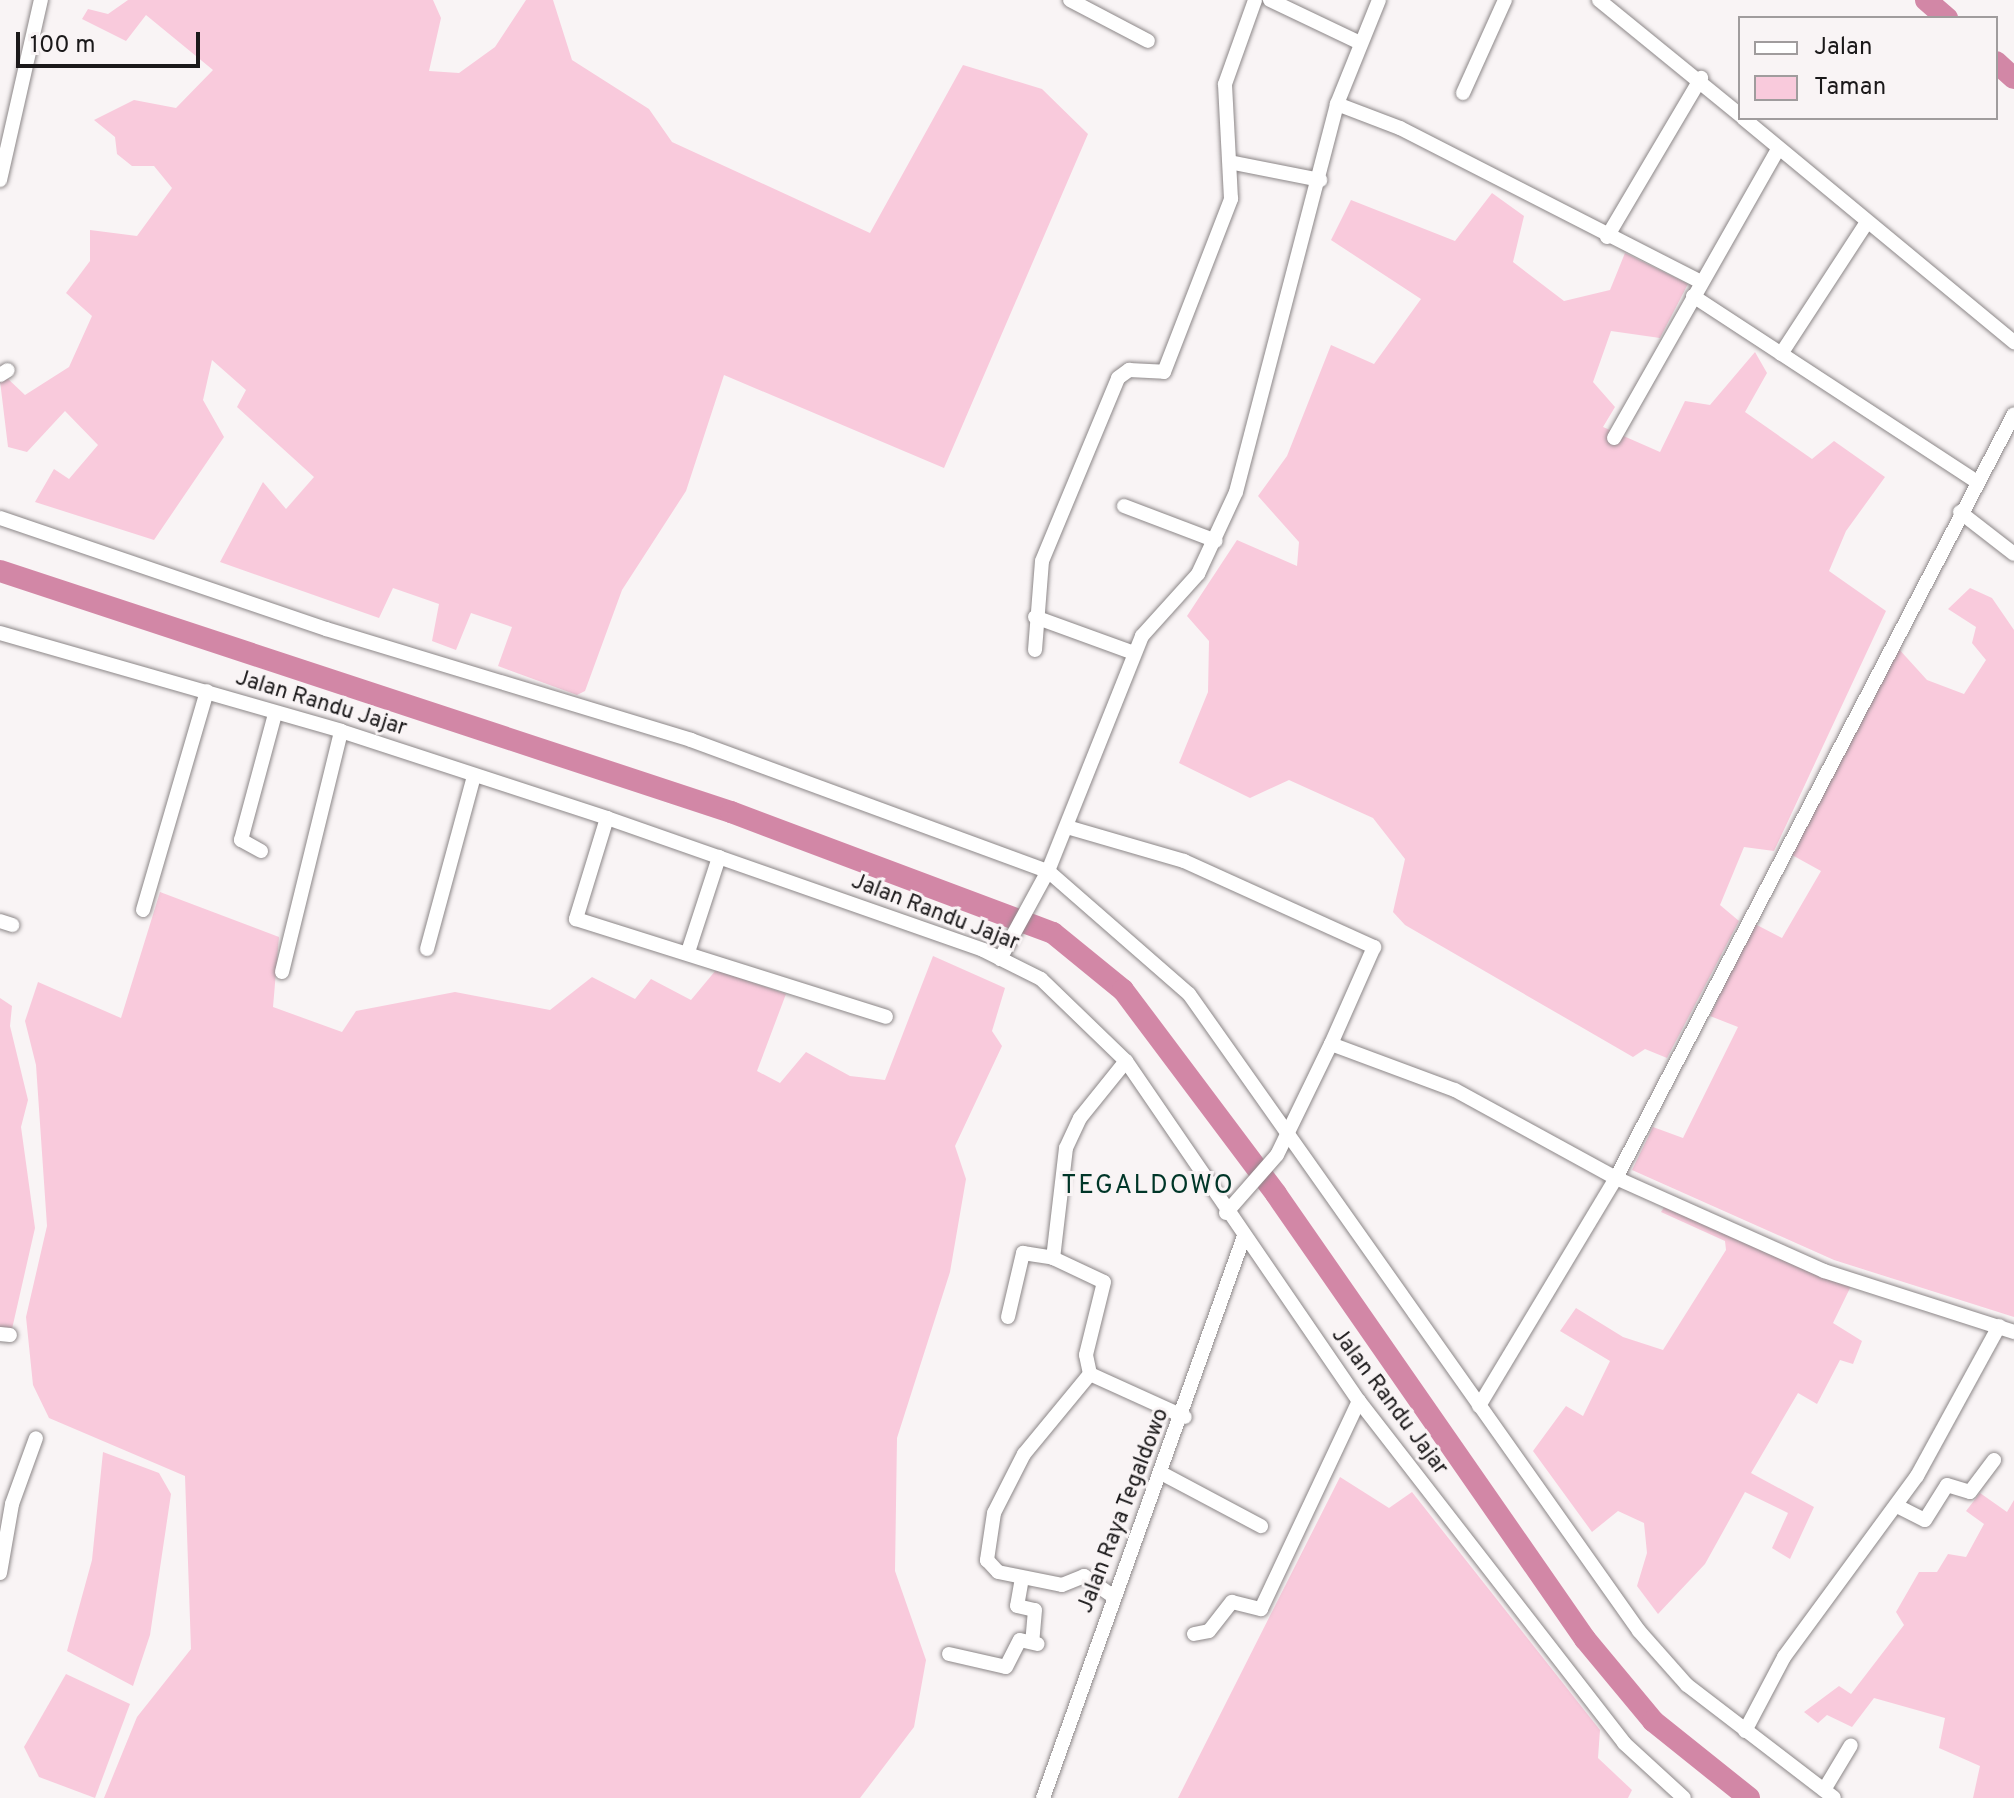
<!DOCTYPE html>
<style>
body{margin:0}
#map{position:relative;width:2014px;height:1798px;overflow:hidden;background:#f9f4f5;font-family:Overpass,sans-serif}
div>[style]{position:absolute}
.green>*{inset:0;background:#f9cadc}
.river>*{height:22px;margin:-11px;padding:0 11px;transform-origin:11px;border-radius:11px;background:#d287a6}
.roads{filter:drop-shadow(0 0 2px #8c8788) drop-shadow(0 0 2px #8c8788)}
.minor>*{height:14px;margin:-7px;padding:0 7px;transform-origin:7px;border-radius:7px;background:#fff}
span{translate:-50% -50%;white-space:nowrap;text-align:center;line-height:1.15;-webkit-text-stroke:6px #f9f4f5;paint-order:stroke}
.street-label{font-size:22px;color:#1b191a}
.quarter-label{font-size:26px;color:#003628;letter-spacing:2px}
.legend{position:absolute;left:1738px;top:16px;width:260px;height:104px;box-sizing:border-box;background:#f9f4f5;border:2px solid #a09c9d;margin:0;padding:10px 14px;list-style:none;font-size:24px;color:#1b191a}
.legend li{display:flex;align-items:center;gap:16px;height:40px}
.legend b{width:40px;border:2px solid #a09c9d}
.scale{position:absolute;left:16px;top:32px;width:184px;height:36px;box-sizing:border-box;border:4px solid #1b191a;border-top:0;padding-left:10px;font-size:24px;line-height:28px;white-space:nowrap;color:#1b191a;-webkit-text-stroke:6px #f9f4f5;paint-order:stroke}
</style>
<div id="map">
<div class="green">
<i style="clip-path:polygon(128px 0,433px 0,441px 18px,429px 71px,459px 73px,495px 47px,526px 0,553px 0,572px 60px,649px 109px,672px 142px,870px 233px,963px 65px,1042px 89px,1088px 134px,944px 468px,724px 375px,686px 491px,622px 590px,585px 691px,577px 695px,498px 666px,512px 627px,471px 613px,456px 650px,432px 641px,439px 604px,393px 588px,379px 618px,220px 562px,263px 482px,286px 509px,314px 477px,237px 407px,246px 390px,212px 360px,203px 400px,224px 437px,154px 540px,35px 502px,54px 469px,69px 479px,98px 445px,65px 411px,27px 452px,8px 447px,0 381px,6px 377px,25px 395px,69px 367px,92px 316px,66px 293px,90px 261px,90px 230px,137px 236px,172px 188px,154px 166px,132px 166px,117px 154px,115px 137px,94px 120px,134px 100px,176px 108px,213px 70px,146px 15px,126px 41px,82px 19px,88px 9px,108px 14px)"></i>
<i style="clip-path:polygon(1492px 193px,1524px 216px,1513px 262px,1564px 301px,1610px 290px,1625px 253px,1688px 284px,1660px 338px,1611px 331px,1593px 382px,1615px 407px,1603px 427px,1660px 452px,1685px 401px,1710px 405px,1755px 352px,1767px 373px,1745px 412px,1812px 459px,1834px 441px,1885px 477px,1846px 531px,1829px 571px,1886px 611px,1774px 851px,1744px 847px,1720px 905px,1739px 921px,1667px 1058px,1645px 1049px,1633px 1057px,1405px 925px,1393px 912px,1405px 859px,1373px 818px,1289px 780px,1250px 798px,1179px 763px,1208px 692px,1209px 641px,1187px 616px,1237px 540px,1297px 566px,1299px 542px,1258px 496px,1287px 456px,1331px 345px,1374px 364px,1421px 299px,1331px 240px,1351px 200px,1455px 241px)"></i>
<i style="clip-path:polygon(1970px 588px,1992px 598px,2014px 630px,2014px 1317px,1834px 1260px,1632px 1170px,1653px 1127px,1683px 1138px,1738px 1027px,1710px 1016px,1753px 923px,1782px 938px,1821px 871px,1792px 855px,1897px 647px,1927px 680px,1964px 694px,1986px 660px,1972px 643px,1976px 627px,1948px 609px)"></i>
<i style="clip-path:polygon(160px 892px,279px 937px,273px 1007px,342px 1032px,356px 1011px,455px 992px,550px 1010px,592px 977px,635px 999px,651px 979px,691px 1000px,716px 970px,786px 994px,757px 1071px,780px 1083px,806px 1052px,850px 1076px,885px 1080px,933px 956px,1005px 988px,992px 1031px,1002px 1046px,955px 1146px,966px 1179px,950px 1272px,897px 1438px,895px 1571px,926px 1660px,914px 1727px,860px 1798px,104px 1798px,137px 1717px,191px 1649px,185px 1476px,49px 1418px,33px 1385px,26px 1317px,47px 1226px,36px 1065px,25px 1021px,38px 982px,121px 1018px)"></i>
<i style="clip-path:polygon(0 998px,12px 1006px,10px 1026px,28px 1100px,21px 1127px,35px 1228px,12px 1329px,0 1328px)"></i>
<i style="clip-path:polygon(1667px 1203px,1851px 1286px,1833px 1323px,1862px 1341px,1853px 1364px,1840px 1360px,1817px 1404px,1798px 1393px,1751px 1473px,1814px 1507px,1790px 1559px,1772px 1548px,1788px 1513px,1745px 1492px,1705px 1564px,1658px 1614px,1637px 1586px,1647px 1553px,1644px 1523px,1618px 1511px,1592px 1532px,1533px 1451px,1566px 1406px,1583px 1416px,1610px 1361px,1560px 1331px,1576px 1308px,1623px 1337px,1663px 1350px,1726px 1250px,1725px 1241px,1661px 1212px)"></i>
<i style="clip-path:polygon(103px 1452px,159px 1473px,171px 1494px,150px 1635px,133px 1686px,67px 1651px,92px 1560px)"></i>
<i style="clip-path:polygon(1340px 1477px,1389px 1508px,1412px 1492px,1600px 1730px,1598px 1758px,1632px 1790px,1628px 1798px,1178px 1798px)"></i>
<i style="clip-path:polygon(1980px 1493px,2007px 1512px,2014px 1500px,2014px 1798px,1973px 1798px,1980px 1766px,1939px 1748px,1945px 1718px,1874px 1698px,1852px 1727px,1827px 1715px,1818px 1723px,1804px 1712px,1839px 1686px,1851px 1694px,1904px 1625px,1896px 1612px,1919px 1572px,1937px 1572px,1948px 1554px,1966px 1557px,1984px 1524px,1966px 1511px)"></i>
<i style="clip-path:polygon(66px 1674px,130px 1704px,95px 1798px,39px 1777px,24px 1747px)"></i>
</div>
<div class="river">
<i style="left:1926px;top:0;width:28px;rotate:41deg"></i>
<i style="left:1996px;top:62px;width:24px;rotate:42deg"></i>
<i style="left:0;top:571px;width:770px;rotate:18.25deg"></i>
<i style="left:731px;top:812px;width:344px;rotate:20.6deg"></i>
<i style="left:1053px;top:933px;width:90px;rotate:39.2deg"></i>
<i style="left:1123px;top:990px;width:255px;rotate:53.1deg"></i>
<i style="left:1276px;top:1194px;width:542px;rotate:55.22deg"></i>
<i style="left:1585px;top:1639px;width:107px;rotate:50.3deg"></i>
<i style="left:1653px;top:1721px;width:123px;rotate:38.7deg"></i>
</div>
<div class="roads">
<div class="minor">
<i style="left:1070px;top:0;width:88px;rotate:27.7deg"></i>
<i style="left:1270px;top:0;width:100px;rotate:25.5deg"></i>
<i style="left:1599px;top:0;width:182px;rotate:39.2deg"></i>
<i style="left:1463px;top:93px;width:102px;rotate:-65.7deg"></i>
<i style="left:1337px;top:104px;width:67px;rotate:20.9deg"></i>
<i style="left:1400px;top:128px;width:336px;rotate:27.1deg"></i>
<i style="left:1743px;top:118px;width:352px;rotate:39.6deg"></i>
<i style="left:1234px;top:163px;width:88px;rotate:11.2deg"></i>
<i style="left:0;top:180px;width:185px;rotate:-77.2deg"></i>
<i style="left:1607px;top:237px;width:185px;rotate:-59.4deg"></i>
<i style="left:1693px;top:296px;width:338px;rotate:33.2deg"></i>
<i style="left:1781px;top:354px;width:158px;rotate:-56.9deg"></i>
<i style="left:0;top:375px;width:9px;rotate:-32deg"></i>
<i style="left:1614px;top:438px;width:332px;rotate:-60.4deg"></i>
<i style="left:1124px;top:506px;width:98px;rotate:20.8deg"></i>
<i style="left:1960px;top:512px;width:68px;rotate:37.9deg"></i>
<i style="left:0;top:518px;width:344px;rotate:18.8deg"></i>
<i style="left:326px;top:629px;width:382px;rotate:16.9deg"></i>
<i style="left:691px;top:740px;width:380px;rotate:20.2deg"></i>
<i style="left:1048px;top:871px;width:187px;rotate:41.1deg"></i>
<i style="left:1189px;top:994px;width:780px;rotate:54.76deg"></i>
<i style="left:1639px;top:1631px;width:72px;rotate:48.4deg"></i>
<i style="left:1687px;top:1685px;width:185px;rotate:37.5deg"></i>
<i style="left:1035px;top:617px;width:105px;rotate:20deg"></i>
<i style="left:0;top:633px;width:355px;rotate:16deg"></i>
<i style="left:341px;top:731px;width:280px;rotate:18.1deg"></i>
<i style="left:607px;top:818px;width:398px;rotate:19.3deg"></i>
<i style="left:983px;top:950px;width:65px;rotate:26.6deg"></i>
<i style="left:1041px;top:979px;width:118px;rotate:44deg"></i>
<i style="left:1126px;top:1061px;width:412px;rotate:55.6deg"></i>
<i style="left:1359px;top:1401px;width:433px;rotate:52.2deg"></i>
<i style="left:1624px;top:1743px;width:81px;rotate:42.5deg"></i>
<i style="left:1035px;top:650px;width:89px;rotate:-85.5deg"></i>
<i style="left:1042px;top:561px;width:198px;rotate:-67.4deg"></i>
<i style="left:1118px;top:378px;width:14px;rotate:-36deg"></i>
<i style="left:1129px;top:370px;width:35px;rotate:3deg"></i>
<i style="left:1164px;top:372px;width:186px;rotate:-68.8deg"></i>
<i style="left:1231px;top:199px;width:115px;rotate:-93deg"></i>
<i style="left:1225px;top:84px;width:89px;rotate:-70.3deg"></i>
<i style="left:607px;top:818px;width:106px;rotate:107.1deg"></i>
<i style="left:576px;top:919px;width:325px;rotate:17.5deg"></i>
<i style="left:1067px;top:827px;width:122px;rotate:16.2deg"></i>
<i style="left:1184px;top:861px;width:209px;rotate:24.4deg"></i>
<i style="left:1374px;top:947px;width:106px;rotate:113.9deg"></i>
<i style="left:261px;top:851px;width:23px;rotate:-151deg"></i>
<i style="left:241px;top:840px;width:131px;rotate:-74.9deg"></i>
<i style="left:143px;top:910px;width:228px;rotate:-73.7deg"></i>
<i style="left:0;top:921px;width:13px;rotate:18deg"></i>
<i style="left:427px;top:949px;width:179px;rotate:-74.8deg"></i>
<i style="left:689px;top:949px;width:97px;rotate:-71.9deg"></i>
<i style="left:1000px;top:959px;width:100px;rotate:-61.4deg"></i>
<i style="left:1048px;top:871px;width:253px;rotate:-68.2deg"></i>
<i style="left:1142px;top:636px;width:84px;rotate:-47.9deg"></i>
<i style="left:1198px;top:574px;width:90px;rotate:-65.1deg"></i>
<i style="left:1236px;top:492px;width:401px;rotate:-75.4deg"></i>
<i style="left:1337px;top:104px;width:112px;rotate:-68deg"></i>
<i style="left:282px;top:972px;width:248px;rotate:-76.2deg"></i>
<i style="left:1126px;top:1061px;width:73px;rotate:128.9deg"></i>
<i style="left:1080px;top:1118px;width:33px;rotate:115deg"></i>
<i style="left:1066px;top:1148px;width:111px;rotate:96.7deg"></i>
<i style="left:1053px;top:1258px;width:56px;rotate:25.2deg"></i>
<i style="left:1104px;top:1282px;width:75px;rotate:103.9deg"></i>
<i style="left:1086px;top:1355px;width:19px;rotate:78deg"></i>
<i style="left:1090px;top:1374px;width:104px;rotate:24.4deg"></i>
<i style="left:1226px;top:1213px;width:77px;rotate:-48.7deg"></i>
<i style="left:1277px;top:1155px;width:123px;rotate:-64.1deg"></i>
<i style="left:1331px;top:1044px;width:132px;rotate:20.4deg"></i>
<i style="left:1455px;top:1090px;width:183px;rotate:28.7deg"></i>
<i style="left:1616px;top:1178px;width:228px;rotate:24.1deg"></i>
<i style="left:1824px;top:1271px;width:200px;rotate:17.8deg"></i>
<i style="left:1008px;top:1317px;width:66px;rotate:-76.8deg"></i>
<i style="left:1023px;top:1253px;width:30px;rotate:9deg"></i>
<i style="left:0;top:1334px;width:10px;rotate:6deg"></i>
<i style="left:1090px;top:1374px;width:104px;rotate:129.5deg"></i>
<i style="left:1024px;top:1454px;width:66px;rotate:117deg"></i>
<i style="left:994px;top:1513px;width:48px;rotate:98.5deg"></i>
<i style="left:987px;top:1560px;width:16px;rotate:47deg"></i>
<i style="left:998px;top:1572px;width:65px;rotate:11.5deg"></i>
<i style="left:1062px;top:1585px;width:24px;rotate:-22deg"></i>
<i style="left:1084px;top:1576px;width:35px;rotate:35deg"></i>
<i style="left:1479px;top:1406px;width:266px;rotate:-59deg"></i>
<i style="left:1616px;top:1178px;width:861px;rotate:-62.48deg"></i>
<i style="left:1163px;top:1474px;width:111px;rotate:28deg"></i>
<i style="left:1897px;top:1506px;width:31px;rotate:27deg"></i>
<i style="left:1925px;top:1520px;width:41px;rotate:-57.8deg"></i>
<i style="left:1947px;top:1485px;width:24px;rotate:17deg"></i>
<i style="left:1970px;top:1492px;width:40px;rotate:-53deg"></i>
<i style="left:0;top:1573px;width:70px;rotate:-80.1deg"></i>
<i style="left:12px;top:1504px;width:70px;rotate:-70deg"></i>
<i style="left:1022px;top:1578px;width:28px;rotate:100deg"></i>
<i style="left:1017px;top:1606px;width:18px;rotate:13deg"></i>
<i style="left:1035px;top:1610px;width:32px;rotate:95deg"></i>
<i style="left:1194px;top:1634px;width:15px;rotate:-11deg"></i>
<i style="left:1209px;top:1631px;width:37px;rotate:-52deg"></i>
<i style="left:1232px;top:1602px;width:30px;rotate:14deg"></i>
<i style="left:1261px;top:1609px;width:230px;rotate:-64.8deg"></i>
<i style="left:949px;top:1654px;width:58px;rotate:12.8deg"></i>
<i style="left:1006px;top:1667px;width:30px;rotate:-63deg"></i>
<i style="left:1020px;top:1640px;width:18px;rotate:13deg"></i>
<i style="left:1745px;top:1731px;width:84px;rotate:-62.2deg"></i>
<i style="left:1784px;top:1657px;width:225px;rotate:-53.7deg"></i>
<i style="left:1917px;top:1476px;width:171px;rotate:-61.3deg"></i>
<i style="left:1824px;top:1790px;width:52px;rotate:-59deg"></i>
<i style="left:1043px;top:1798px;width:594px;rotate:-70.31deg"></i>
</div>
</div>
<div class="street-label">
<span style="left:321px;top:704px;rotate:17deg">Jalan Randu Jajar</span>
<span style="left:935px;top:913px;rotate:21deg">Jalan Randu Jajar</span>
<span style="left:1389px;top:1402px;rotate:53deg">Jalan Randu Jajar</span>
<span style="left:1124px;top:1511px;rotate:-69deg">Jalan Raya Tegaldowo</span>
</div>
<div class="quarter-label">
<span style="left:1148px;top:1187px">TEGALDOWO</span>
</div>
<ul class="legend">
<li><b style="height:10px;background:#fff"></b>Jalan</li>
<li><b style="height:22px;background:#f9cadc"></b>Taman</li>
</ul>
<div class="scale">100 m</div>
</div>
